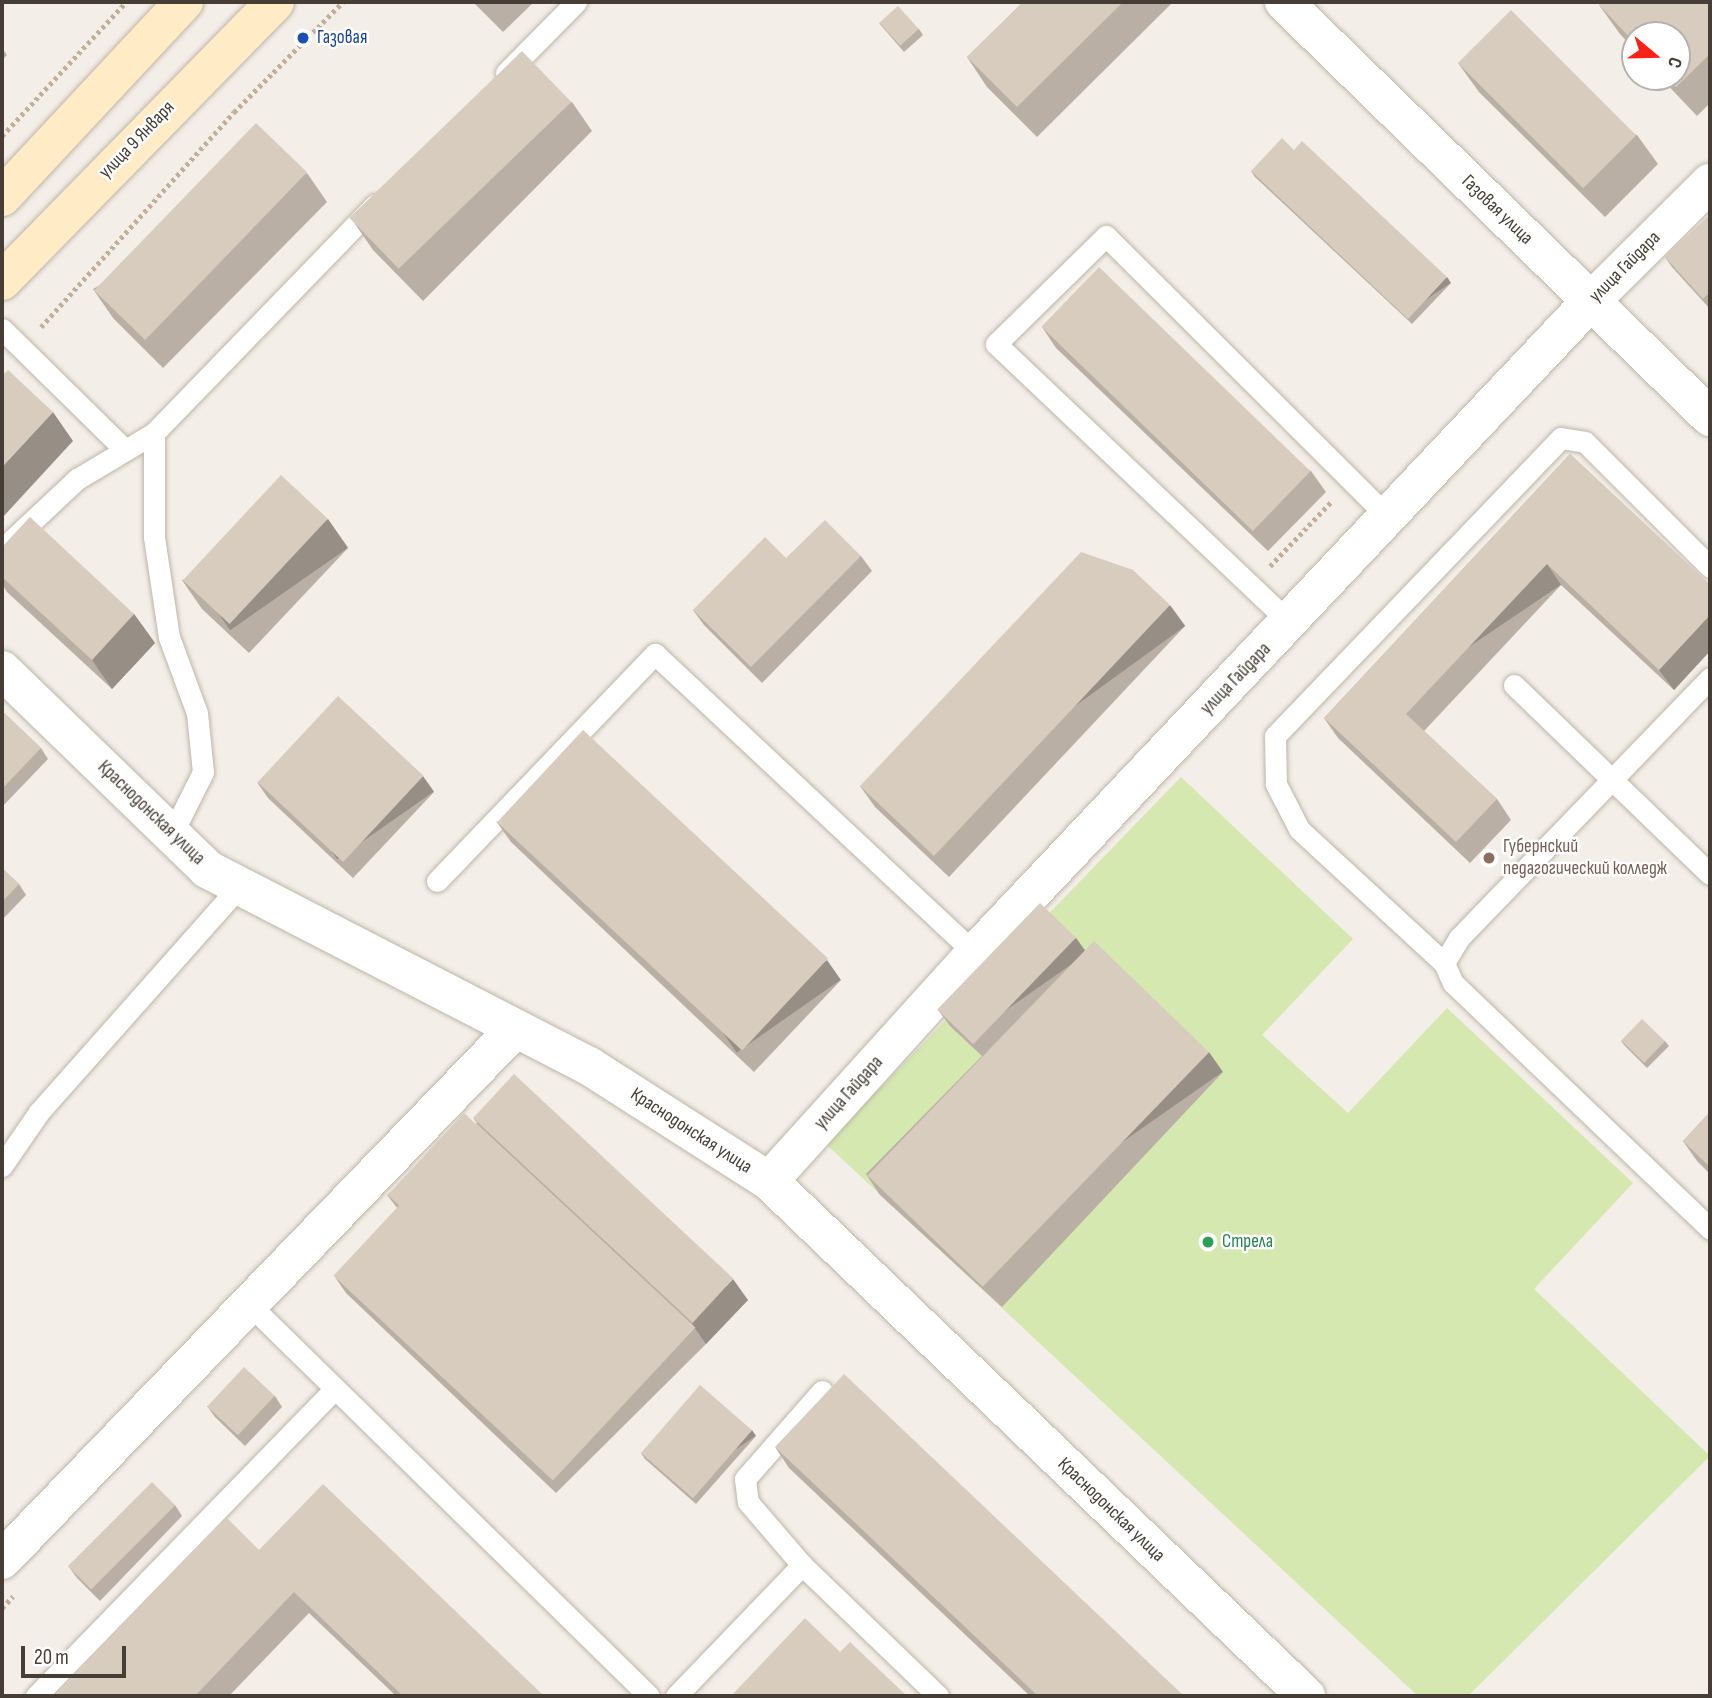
<!DOCTYPE html>
<meta charset="utf-8">
<style>
body{margin:0}
#map{position:relative;width:1712px;height:1698px;overflow:hidden;background:#f3eee7;font-family:"Sofia Sans Condensed",sans-serif}
div>[style]{position:absolute}
.green>*{inset:0;background:#d4e8af}
.path>*{height:4.5px;margin-top:-2.25px;transform-origin:0;background:repeating-linear-gradient(90deg,#c1af9a 0 3.5px,transparent 0 7px)}
.roads{filter:drop-shadow(0 0 2px #bfb5a9) drop-shadow(0 0 2px #bfb5a9)}
.service>*{height:21px;margin:-10.5px;padding:0 10.5px;transform-origin:10.5px;border-radius:10.5px;background:#fff}
.minor>*{height:38px;margin:-19px;padding:0 19px;transform-origin:19px;border-radius:19px;background:#fff}
.secondary>*{height:38px;margin:-19px;padding:0 19px;transform-origin:19px;border-radius:19px;background:#ffebc5}
.wall>*{inset:0;background:#baafa4}
.shaded-wall>*{inset:0;background:#978f86;transform-origin:0 0}
.building>*{inset:0;background:#d8ccbf;transform-origin:0 0}
.dots>*{width:19px;height:19px;translate:-50% -50%;box-sizing:border-box;border:4px solid #fff;border-radius:50%}
span{translate:-50% -50%;white-space:nowrap;text-align:center;line-height:1.15;-webkit-text-stroke:5px #fff;paint-order:stroke}
.transit-label{font-size:19px;color:#164399}
.left{translate:0 -50%;text-align:left}
.street-label{font-size:19px;color:#463e36}
.education-label{font-size:19px;color:#785e54}
.leisure-label{font-size:19px;color:#27864d}
.frame{position:absolute;inset:0;border:4px solid #463e36;pointer-events:none}
.north{position:absolute;left:1621px;top:21px;width:70px;height:70px;box-sizing:border-box;background:#fff;border:2px solid #b5b2af;border-radius:50%;rotate:109deg;font-size:19px;font-weight:700;line-height:28px;text-align:center;color:#463e36}
.north::after{content:'';display:block;margin:auto;width:24px;height:32px;background:#fc2115;clip-path:polygon(50% 0,100% 100%,50% 72%,0 100%)}
.scale{position:absolute;left:21px;top:1646px;width:105px;height:32px;box-sizing:border-box;border:4px solid #463e36;border-top:0;padding-left:9px;font-size:21px;line-height:24px;white-space:nowrap;color:#463e36;-webkit-text-stroke:5px #fff;paint-order:stroke}
</style>
<div id="map">
<div class="green">
<i style="clip-path:polygon(1181px 777px,1353px 939px,1262px 1035px,1348px 1113px,1447px 1008px,1633px 1183px,1534px 1289px,1710px 1456px,1468px 1696px,1418px 1696px,826px 1144px)"></i>
</div>
<div class="path">
<i style="left:2px;top:136px;width:183px;rotate:-47.2deg"></i>
<i style="left:41px;top:327px;width:289px;rotate:-48.1deg"></i>
<i style="left:234px;top:112px;width:155px;rotate:-45.3deg"></i>
<i style="left:1270px;top:566px;width:90px;rotate:-46.4deg"></i>
<i style="left:2px;top:1608px;width:16px;rotate:-47deg"></i>
</div>
<div class="roads">
<div class="service">
<i style="left:506px;top:73px;width:100px;rotate:-45.4deg"></i>
<i style="left:2px;top:329px;width:173px;rotate:44.5deg"></i>
<i style="left:154px;top:433px;width:104px;rotate:90deg"></i>
<i style="left:154px;top:537px;width:101px;rotate:81.5deg"></i>
<i style="left:169px;top:637px;width:81px;rotate:69.8deg"></i>
<i style="left:197px;top:713px;width:59px;rotate:84.2deg"></i>
<i style="left:203px;top:772px;width:69px;rotate:116.6deg"></i>
<i style="left:12px;top:540px;width:89px;rotate:-43.2deg"></i>
<i style="left:77px;top:479px;width:90px;rotate:-30.9deg"></i>
<i style="left:154px;top:433px;width:318px;rotate:-45.9deg"></i>
<i style="left:1290px;top:623px;width:405px;rotate:-136.5deg"></i>
<i style="left:996px;top:344px;width:154px;rotate:-44.5deg"></i>
<i style="left:1106px;top:236px;width:400px;rotate:44.9deg"></i>
<i style="left:1710px;top:678px;width:361px;rotate:134deg"></i>
<i style="left:1459px;top:938px;width:29px;rotate:121deg"></i>
<i style="left:1444px;top:963px;width:22px;rotate:66deg"></i>
<i style="left:1453px;top:983px;width:356px;rotate:43.7deg"></i>
<i style="left:1514px;top:685px;width:272px;rotate:44deg"></i>
<i style="left:437px;top:881px;width:315px;rotate:-46.2deg"></i>
<i style="left:655px;top:654px;width:438px;rotate:43.1deg"></i>
<i style="left:1444px;top:963px;width:197px;rotate:-137.3deg"></i>
<i style="left:1299px;top:829px;width:51px;rotate:-117.1deg"></i>
<i style="left:1276px;top:784px;width:48px;rotate:-91.2deg"></i>
<i style="left:1275px;top:736px;width:413px;rotate:-46.2deg"></i>
<i style="left:1561px;top:438px;width:24px;rotate:9deg"></i>
<i style="left:1585px;top:442px;width:177px;rotate:45deg"></i>
<i style="left:2px;top:1166px;width:65px;rotate:-55.6deg"></i>
<i style="left:39px;top:1112px;width:301px;rotate:-48.4deg"></i>
<i style="left:248px;top:1303px;width:561px;rotate:44.42deg"></i>
<i style="left:822px;top:1391px;width:117px;rotate:131.2deg"></i>
<i style="left:745px;top:1479px;width:23px;rotate:83deg"></i>
<i style="left:748px;top:1502px;width:83px;rotate:49.4deg"></i>
<i style="left:802px;top:1565px;width:189px;rotate:43.9deg"></i>
<i style="left:36px;top:1696px;width:429px;rotate:-45.8deg"></i>
<i style="left:676px;top:1696px;width:182px;rotate:-46.1deg"></i>
</div>
<div class="minor">
<i style="left:1284px;top:2px;width:595px;rotate:44.25deg"></i>
<i style="left:2px;top:670px;width:286px;rotate:44.1deg"></i>
<i style="left:207px;top:869px;width:430px;rotate:27.3deg"></i>
<i style="left:589px;top:1066px;width:214px;rotate:32.6deg"></i>
<i style="left:769px;top:1181px;width:744px;rotate:43.8deg"></i>
<i style="left:769px;top:1181px;width:307px;rotate:-47.9deg"></i>
<i style="left:975px;top:953px;width:897px;rotate:-46.63deg"></i>
<i style="left:1591px;top:301px;width:168px;rotate:-44.8deg"></i>
<i style="left:2px;top:1560px;width:738px;rotate:-45.99deg"></i>
</div>
<div class="secondary">
<i style="left:2px;top:197px;width:267px;rotate:-47deg"></i>
<i style="left:2px;top:281px;width:390px;rotate:-45.6deg"></i>
</div>
</div>
<div class="wall">
<i style="clip-path:polygon(473px 2px,534px 2px,503px 32px)"></i>
<i style="clip-path:polygon(1023px 2px,1173px 2px,1037px 137px,987px 87px,967px 57px)"></i>
<i style="clip-path:polygon(1710px 2px,1710px 103px,1697px 116px,1660px 77px,1677px 77px,1635px 35px,1635px 50px,1620px 34px,1599px 5px)"></i>
<i style="clip-path:polygon(879px 23px,919px 29px,923px 35px,904px 52px)"></i>
<i style="clip-path:polygon(2px 48px,7px 55px,2px 60px)"></i>
<i style="clip-path:polygon(1458px 63px,1637px 135px,1658px 164px,1605px 217px,1479px 92px)"></i>
<i style="clip-path:polygon(572px 102px,592px 131px,423px 301px,373px 250px,353px 221px)"></i>
<i style="clip-path:polygon(1251px 171px,1451px 283px,1412px 324px,1255px 177px)"></i>
<i style="clip-path:polygon(307px 173px,327px 202px,163px 368px,113px 318px,93px 289px)"></i>
<i style="clip-path:polygon(1710px 215px,1710px 309px,1672px 267px,1665px 257px)"></i>
<i style="clip-path:polygon(1042px 327px,1311px 471px,1326px 492px,1268px 551px,1056px 348px)"></i>
<i style="clip-path:polygon(1570px 454px,1710px 585px,1710px 651px,1674px 690px,1561px 585px,1424px 731px,1497px 799px,1511px 820px,1470px 863px,1338px 738px,1324px 718px)"></i>
<i style="clip-path:polygon(2px 547px,134px 614px,155px 643px,112px 689px,7px 592px,2px 584px)"></i>
<i style="clip-path:polygon(348px 548px,249px 653px,202px 609px,182px 580px)"></i>
<i style="clip-path:polygon(861px 556px,872px 571px,762px 683px,704px 625px,693px 610px,786px 558px)"></i>
<i style="clip-path:polygon(1185px 626px,949px 877px,875px 807px,860px 786px)"></i>
<i style="clip-path:polygon(2px 711px,41px 748px,48px 759px,2px 807px)"></i>
<i style="clip-path:polygon(257px 782px,434px 792px,353px 878px,268px 798px)"></i>
<i style="clip-path:polygon(496px 821px,841px 980px,754px 1072px,511px 842px)"></i>
<i style="clip-path:polygon(2px 868px,19px 884px,26px 895px,2px 920px)"></i>
<i style="clip-path:polygon(1076px 938px,1085px 950px,1223px 1072px,1002px 1307px,880px 1195px,866px 1174px,982px 1056px,950px 1026px,938px 1010px)"></i>
<i style="clip-path:polygon(1621px 1041px,1665px 1041px,1669px 1046px,1647px 1068px,1625px 1046px)"></i>
<i style="clip-path:polygon(1710px 1112px,1710px 1174px,1697px 1161px,1683px 1141px)"></i>
<i style="clip-path:polygon(473px 1118px,748px 1300px,706px 1344px,556px 1493px,346px 1293px,335px 1277px,398px 1209px,387px 1195px,476px 1124px,477px 1123px)"></i>
<i style="clip-path:polygon(275px 1396px,282px 1407px,245px 1446px,215px 1417px,207px 1406px)"></i>
<i style="clip-path:polygon(756px 1436px,696px 1504px,645px 1459px,641px 1453px)"></i>
<i style="clip-path:polygon(775px 1447px,1184px 1696px,1030px 1696px,789px 1468px)"></i>
<i style="clip-path:polygon(175px 1505px,182px 1516px,100px 1601px,77px 1578px,69px 1567px)"></i>
<i style="clip-path:polygon(259px 1550px,544px 1696px,396px 1696px,309px 1613px,229px 1696px,54px 1696px)"></i>
</div>
<div class="shaded-wall">
<i style="left:1447px;top:277px;width:7px;height:57px;rotate:56deg"></i>
<i style="clip-path:polygon(53px 412px,73px 441px,2px 518px,2px 467px)"></i>
<i style="left:328px;top:519px;width:35px;height:144px;rotate:55deg"></i>
<i style="left:1547px;top:564px;width:25px;height:206px;rotate:56deg"></i>
<i style="left:1170px;top:605px;width:26px;height:345px;rotate:54deg"></i>
<i style="clip-path:polygon(134px 614px,155px 643px,112px 689px,92px 660px)"></i>
<i style="clip-path:polygon(1710px 615px,1710px 651px,1674px 690px,1659px 670px)"></i>
<i style="left:423px;top:776px;width:19px;height:118px;rotate:55deg"></i>
<i style="left:1076px;top:938px;width:19px;height:146px;rotate:55deg"></i>
<i style="left:827px;top:960px;width:24px;height:127px;rotate:55deg"></i>
<i style="left:1209px;top:1052px;width:24px;height:323px;rotate:55deg"></i>
<i style="clip-path:polygon(733px 1279px,748px 1300px,706px 1344px,692px 1324px)"></i>
<i style="left:752px;top:1430px;width:7px;height:91px;rotate:56deg"></i>
</div>
<div class="building">
<i style="clip-path:polygon(1023px 2px,1123px 2px,1017px 107px,967px 57px)"></i>
<i style="clip-path:polygon(1602px 2px,1710px 2px,1710px 54px,1676px 87px,1667px 77px,1677px 77px,1677px 35px,1635px 35px,1635px 43px,1599px 5px)"></i>
<i style="left:898px;top:6px;width:31px;height:25px;rotate:48deg"></i>
<i style="left:1511px;top:10px;width:177px;height:75px;rotate:45deg"></i>
<i style="left:522px;top:51px;width:71px;height:240px;rotate:46deg"></i>
<i style="left:256px;top:123px;width:71px;height:233px;rotate:44deg"></i>
<i style="clip-path:polygon(1282px 138px,1294px 150px,1302px 141px,1447px 277px,1408px 319px,1251px 171px)"></i>
<i style="clip-path:polygon(1710px 215px,1710px 292px,1703px 299px,1665px 257px)"></i>
<i style="left:1099px;top:267px;width:294px;height:83px;rotate:44deg"></i>
<i style="clip-path:polygon(8px 370px,53px 412px,2px 467px,2px 376px)"></i>
<i style="clip-path:polygon(1570px 454px,1710px 585px,1710px 615px,1659px 670px,1547px 564px,1406px 714px,1497px 799px,1456px 842px,1324px 718px)"></i>
<i style="left:281px;top:475px;width:64px;height:144px;rotate:43deg"></i>
<i style="clip-path:polygon(30px 517px,134px 614px,92px 660px,2px 577px,2px 547px)"></i>
<i style="clip-path:polygon(825px 520px,861px 556px,751px 667px,693px 610px,765px 537px,786px 558px)"></i>
<i style="clip-path:polygon(1081px 552px,1133px 570px,1170px 605px,934px 856px,860px 786px)"></i>
<i style="left:338px;top:696px;width:117px;height:118px;rotate:43deg"></i>
<i style="clip-path:polygon(2px 711px,41px 748px,2px 789px)"></i>
<i style="left:583px;top:730px;width:335px;height:126px;rotate:43deg"></i>
<i style="clip-path:polygon(2px 868px,19px 884px,2px 902px)"></i>
<i style="left:1040px;top:903px;width:50px;height:148px;rotate:44deg"></i>
<i style="left:1094px;top:941px;width:160px;height:326px;rotate:44deg"></i>
<i style="left:1642px;top:1019px;width:32px;height:30px;rotate:44deg"></i>
<i style="left:514px;top:1074px;width:300px;height:60px;rotate:43deg"></i>
<i style="clip-path:polygon(1710px 1112px,1710px 1167px,1683px 1141px)"></i>
<i style="left:464px;top:1113px;width:16px;height:112px;rotate:43deg"></i>
<i style="left:476px;top:1123px;width:300px;height:209px;rotate:43deg"></i>
<i style="left:244px;top:1367px;width:42px;height:54px;rotate:43deg"></i>
<i style="clip-path:polygon(844px 1374px,1184px 1696px,1038px 1696px,775px 1447px)"></i>
<i style="left:700px;top:1385px;width:69px;height:90px;rotate:41deg"></i>
<i style="left:152px;top:1482px;width:33px;height:119px;rotate:45deg"></i>
<i style="clip-path:polygon(323px 1484px,544px 1696px,403px 1696px,294px 1592px,195px 1696px,54px 1696px,226px 1517px,259px 1550px)"></i>
<i style="clip-path:polygon(805px 1618px,840px 1652px,850px 1642px,907px 1696px,731px 1696px)"></i>
</div>
<div class="dots">
<i style="left:303px;top:38px;background:#1a4fb4"></i>
<i style="left:1489px;top:858px;background:#8d6e63"></i>
<i style="left:1208px;top:1242px;background:#2e9e5b"></i>
</div>
<div class="transit-label">
<span class="left" style="left:317px;top:38px">Газовая</span>
</div>
<div class="street-label">
<span style="left:137px;top:140px;rotate:-46deg">улица 9 Января</span>
<span style="left:1497px;top:210px;rotate:44deg">Газовая улица</span>
<span style="left:1625px;top:267px;rotate:-45deg">улица Гайдара</span>
<span style="left:1236px;top:679px;rotate:-46deg">улица Гайдара</span>
<span style="left:151px;top:813px;rotate:44deg">Краснодонская улица</span>
<span style="left:849px;top:1093px;rotate:-48deg">улица Гайдара</span>
<span style="left:691px;top:1131px;rotate:33deg">Краснодонская улица</span>
<span style="left:1111px;top:1510px;rotate:44deg">Краснодонская улица</span>
</div>
<div class="education-label">
<span class="left" style="left:1503px;top:858px">Губернский<br>педагогический колледж</span>
</div>
<div class="leisure-label">
<span class="left" style="left:1222px;top:1242px">Стрела</span>
</div>
<div class="frame"></div>
<div class="north">С</div>
<div class="scale">20 m</div>
</div>
